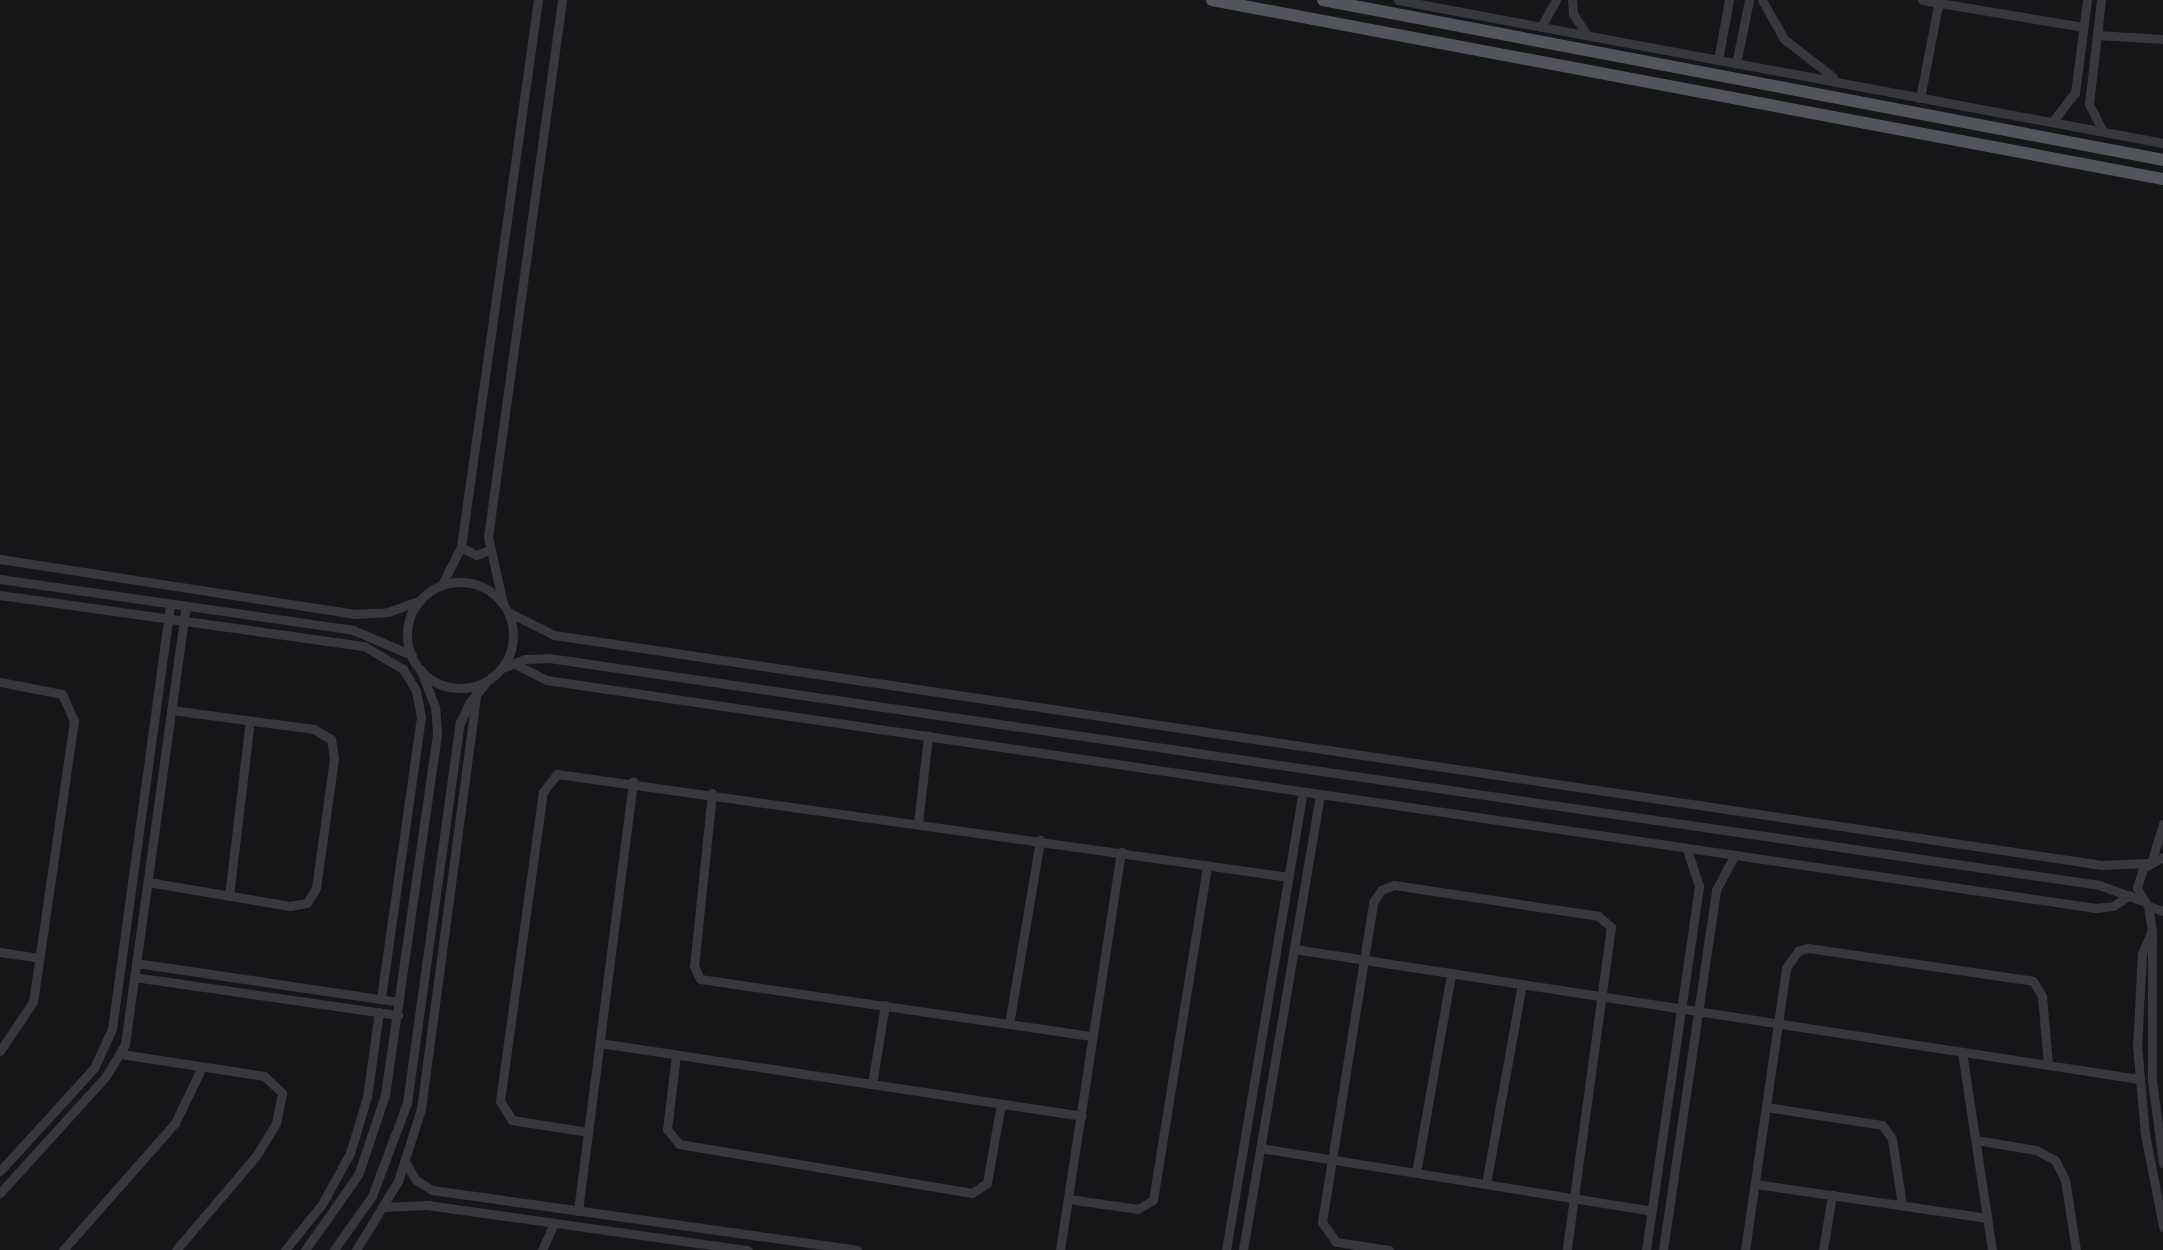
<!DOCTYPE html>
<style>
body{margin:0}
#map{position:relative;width:2163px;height:1250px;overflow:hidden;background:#161618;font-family:Barlow,sans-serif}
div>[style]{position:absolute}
.minor>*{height:9px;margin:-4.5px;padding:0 4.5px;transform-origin:4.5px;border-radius:4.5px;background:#37383d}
.minor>.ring{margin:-4.5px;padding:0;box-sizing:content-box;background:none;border:9px solid #37383d;border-radius:50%}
.major>*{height:12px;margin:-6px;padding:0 6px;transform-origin:6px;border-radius:6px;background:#53555c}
span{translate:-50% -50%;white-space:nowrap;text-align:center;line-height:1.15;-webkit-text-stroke:7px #111113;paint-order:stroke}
</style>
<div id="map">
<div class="minor">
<i style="left:1398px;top:0;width:778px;rotate:10.59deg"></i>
<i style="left:1572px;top:0;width:14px;rotate:86deg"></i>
<i style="left:1573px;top:14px;width:25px;rotate:56deg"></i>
<i style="left:1762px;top:0;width:45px;rotate:60.6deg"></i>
<i style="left:1784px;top:39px;width:62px;rotate:37.8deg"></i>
<i style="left:1922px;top:0;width:163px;rotate:9.5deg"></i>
<i style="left:2101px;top:0;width:105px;rotate:96.6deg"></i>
<i style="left:2089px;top:104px;width:30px;rotate:63deg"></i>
<i style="left:1541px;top:27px;width:31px;rotate:-61deg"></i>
<i style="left:2097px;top:35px;width:66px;rotate:3.5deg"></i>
<i style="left:1718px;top:60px;width:61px;rotate:-79.6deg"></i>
<i style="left:1736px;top:64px;width:65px;rotate:-78.5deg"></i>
<i style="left:1920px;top:98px;width:100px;rotate:-79deg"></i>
<i style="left:2052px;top:122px;width:37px;rotate:-52deg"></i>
<i style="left:2075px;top:93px;width:94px;rotate:-82.6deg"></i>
<i style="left:461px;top:547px;width:17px;rotate:28deg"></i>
<i style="left:476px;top:555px;width:14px;rotate:-21deg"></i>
<i style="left:0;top:559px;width:358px;rotate:8.8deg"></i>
<i style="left:354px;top:614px;width:34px;rotate:-3deg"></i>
<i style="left:388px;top:612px;width:35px;rotate:-20deg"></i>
<i style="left:0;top:579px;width:357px;rotate:8.2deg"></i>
<i style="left:353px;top:630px;width:64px;rotate:23deg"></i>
<i class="ring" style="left:407px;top:582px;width:97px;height:97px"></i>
<i style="left:441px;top:586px;width:44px;rotate:-62.9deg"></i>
<i style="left:461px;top:547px;width:552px;rotate:-81.99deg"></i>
<i style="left:0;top:595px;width:368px;rotate:8deg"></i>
<i style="left:364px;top:646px;width:45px;rotate:30.5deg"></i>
<i style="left:403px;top:669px;width:26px;rotate:59deg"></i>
<i style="left:416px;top:691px;width:26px;rotate:79deg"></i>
<i style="left:421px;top:717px;width:285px;rotate:98.1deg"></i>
<i style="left:503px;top:604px;width:69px;rotate:-102.6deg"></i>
<i style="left:488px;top:537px;width:542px;rotate:-82.15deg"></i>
<i style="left:508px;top:612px;width:51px;rotate:26.6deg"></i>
<i style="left:554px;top:635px;width:1565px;rotate:8.45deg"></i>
<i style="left:2102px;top:865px;width:46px;rotate:-2.5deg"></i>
<i style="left:513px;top:663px;width:37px;rotate:27deg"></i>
<i style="left:546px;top:680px;width:1566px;rotate:8.37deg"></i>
<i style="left:2095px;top:908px;width:18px;rotate:-6deg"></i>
<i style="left:2113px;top:906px;width:20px;rotate:-33deg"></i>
<i style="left:502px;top:668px;width:25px;rotate:-21deg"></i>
<i style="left:525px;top:659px;width:24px;rotate:-2deg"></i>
<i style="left:549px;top:658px;width:1567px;rotate:8.33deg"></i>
<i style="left:2099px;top:885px;width:47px;rotate:20deg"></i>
<i style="left:0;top:682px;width:63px;rotate:11deg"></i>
<i style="left:62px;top:694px;width:30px;rotate:66deg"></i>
<i style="left:74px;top:721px;width:284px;rotate:98.3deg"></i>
<i style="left:33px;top:1002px;width:59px;rotate:124deg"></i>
<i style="left:712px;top:793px;width:174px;rotate:95.9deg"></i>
<i style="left:694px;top:966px;width:14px;rotate:65deg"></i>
<i style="left:700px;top:979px;width:397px;rotate:8.3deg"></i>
<i style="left:918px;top:823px;width:88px;rotate:-83.4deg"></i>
<i style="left:2163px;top:857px;width:23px;rotate:151deg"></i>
<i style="left:2143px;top:868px;width:21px;rotate:107deg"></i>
<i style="left:2137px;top:888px;width:21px;rotate:59deg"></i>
<i style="left:2148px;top:906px;width:16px;rotate:18deg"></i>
<i style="left:2152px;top:860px;width:38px;rotate:-73deg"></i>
<i style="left:148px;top:882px;width:144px;rotate:9.6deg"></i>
<i style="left:290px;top:906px;width:17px;rotate:-10deg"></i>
<i style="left:307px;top:903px;width:17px;rotate:-59deg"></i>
<i style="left:316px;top:888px;width:131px;rotate:-82.1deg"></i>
<i style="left:334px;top:758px;width:19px;rotate:-99deg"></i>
<i style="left:331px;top:739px;width:20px;rotate:-150deg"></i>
<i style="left:314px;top:729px;width:144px;rotate:-172.4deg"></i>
<i style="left:229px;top:896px;width:177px;rotate:-83.2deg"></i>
<i style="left:2148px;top:906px;width:24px;rotate:81deg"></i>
<i style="left:2152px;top:930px;width:150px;rotate:90deg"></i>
<i style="left:2152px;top:1080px;width:84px;rotate:82.5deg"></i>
<i style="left:2152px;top:930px;width:26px;rotate:113deg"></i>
<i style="left:2142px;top:954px;width:91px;rotate:93.1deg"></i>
<i style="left:2137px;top:1045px;width:89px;rotate:84.9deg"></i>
<i style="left:2145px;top:1134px;width:95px;rotate:79deg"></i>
<i style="left:1294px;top:949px;width:855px;rotate:8.75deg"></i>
<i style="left:0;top:952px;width:40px;rotate:8.5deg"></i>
<i style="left:136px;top:963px;width:266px;rotate:8.4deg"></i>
<i style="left:134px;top:977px;width:267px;rotate:8.2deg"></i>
<i style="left:1009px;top:1024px;width:187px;rotate:-80.4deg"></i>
<i style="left:600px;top:1043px;width:487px;rotate:8.6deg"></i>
<i style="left:1962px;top:1052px;width:200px;rotate:81.4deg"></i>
<i style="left:121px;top:1054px;width:145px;rotate:8.7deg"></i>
<i style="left:264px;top:1076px;width:25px;rotate:43deg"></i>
<i style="left:282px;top:1093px;width:31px;rotate:101deg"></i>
<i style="left:276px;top:1123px;width:39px;rotate:121deg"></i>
<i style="left:256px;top:1156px;width:123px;rotate:130.4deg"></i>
<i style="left:676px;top:1055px;width:75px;rotate:96.9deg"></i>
<i style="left:667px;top:1129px;width:19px;rotate:51deg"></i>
<i style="left:679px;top:1144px;width:297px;rotate:9.5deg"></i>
<i style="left:972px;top:1193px;width:18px;rotate:-34deg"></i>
<i style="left:987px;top:1183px;width:80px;rotate:-80deg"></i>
<i style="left:872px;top:1084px;width:80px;rotate:-80.7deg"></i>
<i style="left:1766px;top:1107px;width:117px;rotate:8.8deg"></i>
<i style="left:1882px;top:1125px;width:17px;rotate:54deg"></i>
<i style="left:1892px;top:1139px;width:67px;rotate:81.4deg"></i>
<i style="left:588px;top:1132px;width:77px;rotate:-171deg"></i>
<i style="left:512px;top:1120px;width:22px;rotate:-122deg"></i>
<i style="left:500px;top:1101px;width:312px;rotate:-82.1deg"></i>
<i style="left:543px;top:792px;width:23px;rotate:-52deg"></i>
<i style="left:557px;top:774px;width:739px;rotate:8.01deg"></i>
<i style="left:1976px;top:1140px;width:61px;rotate:9.5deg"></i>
<i style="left:2036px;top:1150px;width:21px;rotate:28deg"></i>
<i style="left:2055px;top:1160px;width:22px;rotate:63deg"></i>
<i style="left:2065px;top:1180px;width:71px;rotate:81.1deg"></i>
<i style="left:1260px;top:1148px;width:397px;rotate:9.1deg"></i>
<i style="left:406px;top:1163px;width:20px;rotate:60deg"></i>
<i style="left:416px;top:1180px;width:19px;rotate:32deg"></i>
<i style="left:432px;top:1190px;width:429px;rotate:8deg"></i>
<i style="left:0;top:1171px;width:139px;rotate:-47.6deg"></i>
<i style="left:94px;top:1068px;width:43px;rotate:-65.2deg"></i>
<i style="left:112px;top:1029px;width:429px;rotate:-82.2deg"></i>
<i style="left:1416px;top:1173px;width:202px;rotate:-80deg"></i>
<i style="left:1486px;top:1184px;width:203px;rotate:-79.8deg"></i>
<i style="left:1755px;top:1184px;width:235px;rotate:8.3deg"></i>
<i style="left:0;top:1193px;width:158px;rotate:-47.8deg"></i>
<i style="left:106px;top:1076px;width:37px;rotate:-59deg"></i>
<i style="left:125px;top:1044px;width:441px;rotate:-82.1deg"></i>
<i style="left:1068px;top:1199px;width:71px;rotate:8.1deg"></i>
<i style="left:1138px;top:1209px;width:17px;rotate:-31deg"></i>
<i style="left:1153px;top:1200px;width:339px;rotate:-80.8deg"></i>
<i style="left:385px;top:1207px;width:42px;rotate:-2.7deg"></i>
<i style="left:427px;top:1205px;width:324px;rotate:8deg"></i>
<i style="left:578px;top:1211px;width:433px;rotate:-82.7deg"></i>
<i style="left:63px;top:1250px;width:169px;rotate:-48.6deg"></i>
<i style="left:175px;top:1123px;width:60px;rotate:-64.3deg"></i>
<i style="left:285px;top:1250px;width:59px;rotate:-51.2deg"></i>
<i style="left:322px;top:1204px;width:58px;rotate:-61.2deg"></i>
<i style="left:350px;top:1153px;width:59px;rotate:-73.1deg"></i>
<i style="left:367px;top:1097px;width:86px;rotate:-82deg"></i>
<i style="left:305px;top:1250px;width:92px;rotate:-54.8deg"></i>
<i style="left:358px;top:1175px;width:84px;rotate:-71.4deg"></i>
<i style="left:385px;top:1095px;width:366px;rotate:-81.8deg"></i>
<i style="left:437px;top:733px;width:26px;rotate:-94deg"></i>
<i style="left:435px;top:707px;width:40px;rotate:-111deg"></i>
<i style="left:334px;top:1250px;width:66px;rotate:-54.9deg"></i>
<i style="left:372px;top:1196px;width:99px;rotate:-69.4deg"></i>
<i style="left:407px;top:1103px;width:384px;rotate:-82.1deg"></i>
<i style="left:460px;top:723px;width:23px;rotate:-65deg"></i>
<i style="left:470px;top:702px;width:28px;rotate:-51deg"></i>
<i style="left:356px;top:1250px;width:81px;rotate:-58.7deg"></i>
<i style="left:398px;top:1181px;width:76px;rotate:-72.3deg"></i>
<i style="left:421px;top:1109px;width:421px;rotate:-82.4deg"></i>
<i style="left:542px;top:1250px;width:30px;rotate:-66deg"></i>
<i style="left:1060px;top:1250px;width:403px;rotate:-81.3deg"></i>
<i style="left:1226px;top:1250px;width:465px;rotate:-80.5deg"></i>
<i style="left:1243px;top:1250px;width:462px;rotate:-80.4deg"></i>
<i style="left:1389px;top:1250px;width:54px;rotate:-171.4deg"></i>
<i style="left:1336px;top:1242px;width:24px;rotate:-125deg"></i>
<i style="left:1322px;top:1222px;width:324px;rotate:-80.9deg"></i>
<i style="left:1373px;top:902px;width:14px;rotate:-56deg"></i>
<i style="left:1381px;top:890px;width:14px;rotate:-21deg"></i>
<i style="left:1394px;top:885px;width:206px;rotate:8.6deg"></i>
<i style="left:1598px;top:916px;width:17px;rotate:40deg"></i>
<i style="left:1611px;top:927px;width:326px;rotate:97.8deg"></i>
<i style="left:1646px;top:1250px;width:368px;rotate:-81.7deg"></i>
<i style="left:1699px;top:886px;width:40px;rotate:-108deg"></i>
<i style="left:1663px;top:1250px;width:364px;rotate:-81.6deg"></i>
<i style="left:1716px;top:890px;width:40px;rotate:-62deg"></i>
<i style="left:1745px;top:1250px;width:285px;rotate:-81.7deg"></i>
<i style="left:1786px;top:968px;width:21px;rotate:-55deg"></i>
<i style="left:1798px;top:951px;width:10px;rotate:-17deg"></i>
<i style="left:1808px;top:948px;width:227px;rotate:8.3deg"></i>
<i style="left:2033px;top:981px;width:17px;rotate:59deg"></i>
<i style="left:2042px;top:996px;width:69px;rotate:85deg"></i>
<i style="left:1823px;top:1250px;width:56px;rotate:-80.7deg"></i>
</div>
<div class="major">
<i style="left:1212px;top:0;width:968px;rotate:10.66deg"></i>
<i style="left:1323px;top:0;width:855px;rotate:10.78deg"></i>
</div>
</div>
